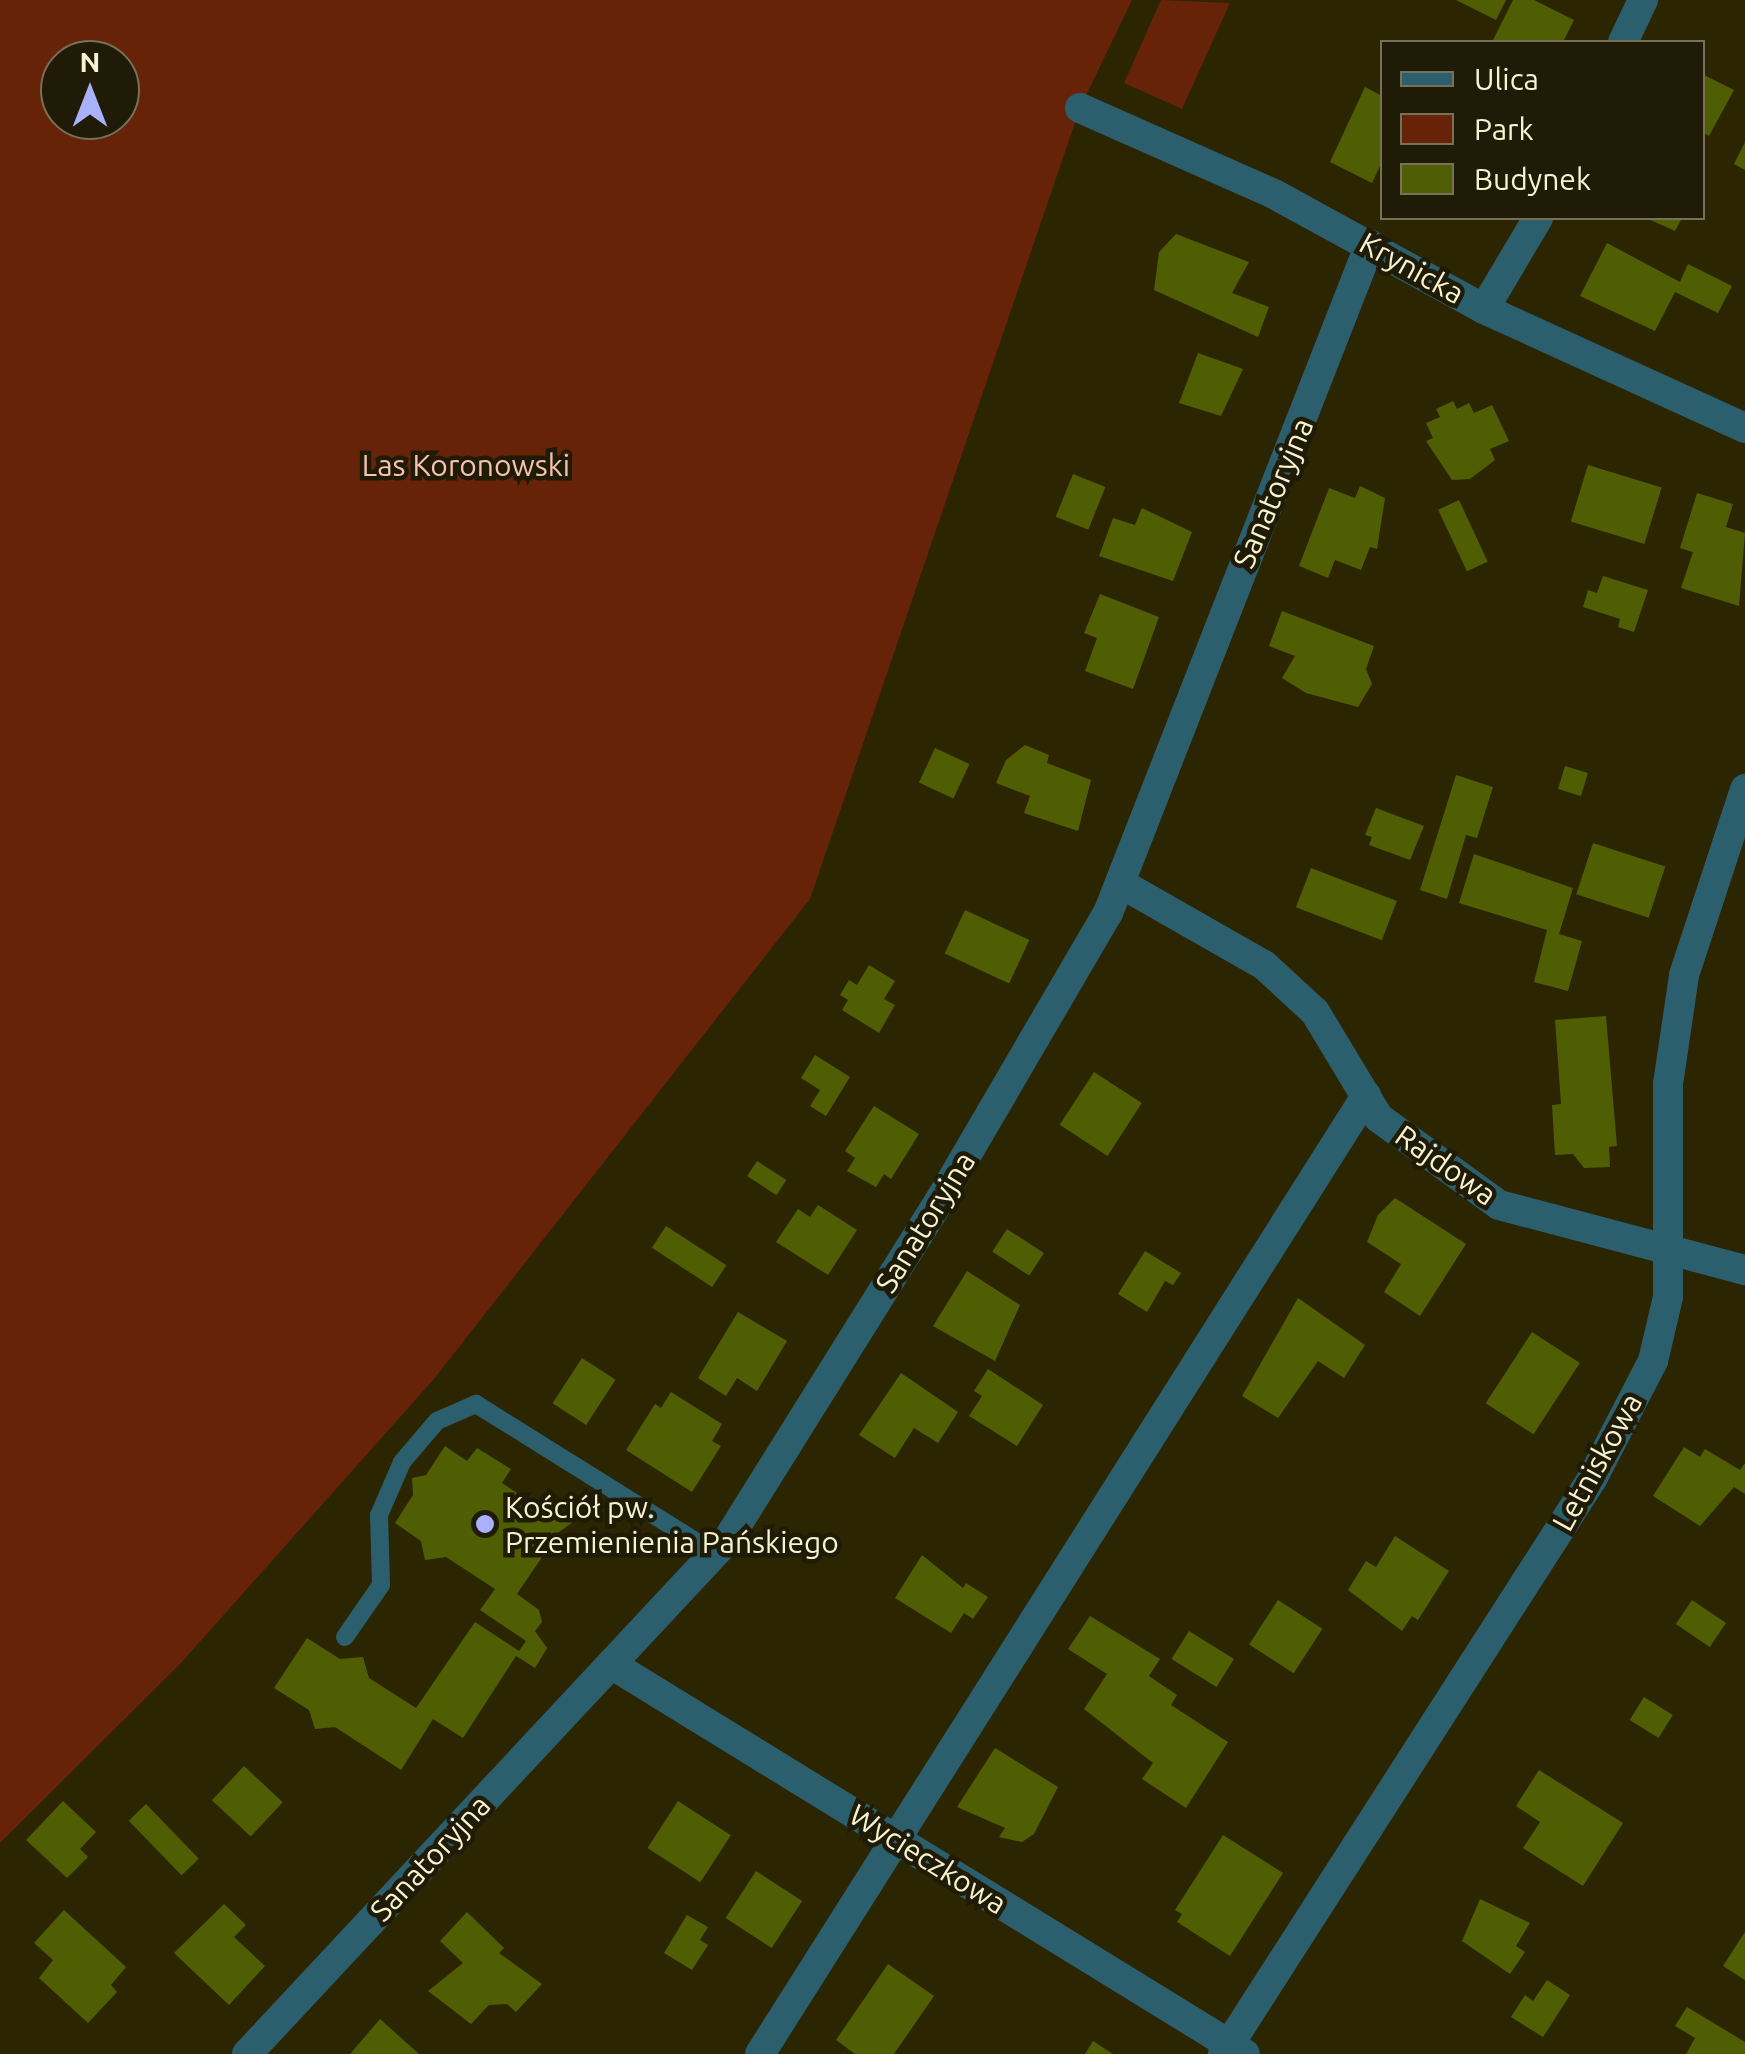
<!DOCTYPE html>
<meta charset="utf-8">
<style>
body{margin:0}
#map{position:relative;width:1745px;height:2054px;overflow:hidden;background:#2b2502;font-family:Ubuntu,sans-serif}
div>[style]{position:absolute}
.green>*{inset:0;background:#672308}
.building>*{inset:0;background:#505e03;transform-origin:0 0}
.lane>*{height:18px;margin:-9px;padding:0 9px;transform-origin:9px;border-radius:9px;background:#2c5f6e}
.street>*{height:30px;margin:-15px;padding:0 15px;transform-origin:15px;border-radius:15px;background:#2c5f6e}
.dots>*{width:28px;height:28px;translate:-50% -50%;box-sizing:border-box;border:5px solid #1f1b07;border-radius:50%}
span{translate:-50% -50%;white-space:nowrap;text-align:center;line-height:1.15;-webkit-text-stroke:9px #1f1b07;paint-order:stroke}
.street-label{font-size:30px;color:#f9f3d2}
.park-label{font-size:30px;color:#f7c3b1}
.poi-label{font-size:30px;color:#f9f3d2}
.left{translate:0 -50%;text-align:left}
.legend{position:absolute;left:1380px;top:40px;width:325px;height:180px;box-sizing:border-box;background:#1f1b07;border:2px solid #767158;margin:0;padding:12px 18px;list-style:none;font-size:30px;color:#f9f3d2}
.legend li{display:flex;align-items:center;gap:20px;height:50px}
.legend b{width:50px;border:2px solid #767158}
.north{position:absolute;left:40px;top:40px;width:100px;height:100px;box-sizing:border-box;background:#1f1b07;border:2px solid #767158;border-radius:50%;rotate:0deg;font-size:28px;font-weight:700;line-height:40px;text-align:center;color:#f9f3d2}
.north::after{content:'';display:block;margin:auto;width:35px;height:45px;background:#a9b0fc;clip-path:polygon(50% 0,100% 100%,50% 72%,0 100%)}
</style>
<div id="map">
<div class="green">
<i style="clip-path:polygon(evenodd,0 0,1132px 0,1080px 108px,810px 899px,434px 1379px,181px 1663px,0 1843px,0 0,60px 60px,120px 60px,120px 120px,60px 120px,60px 60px)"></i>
<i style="clip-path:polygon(1161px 0,1230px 3px,1182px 109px,1124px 83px)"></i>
</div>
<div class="building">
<i style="clip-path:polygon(1456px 0,1506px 0,1496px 20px)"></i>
<i style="clip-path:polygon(1513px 0,1534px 0,1574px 20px,1563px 42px,1492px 42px)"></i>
<i style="clip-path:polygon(1702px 74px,1734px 90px,1709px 136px,1702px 132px)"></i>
<i style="clip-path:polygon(1365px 87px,1382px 96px,1382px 162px,1372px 183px,1330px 162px)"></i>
<i style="clip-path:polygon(1745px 142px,1745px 170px,1734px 164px)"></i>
<i style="clip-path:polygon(1646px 218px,1682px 218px,1675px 231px)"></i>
<i style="clip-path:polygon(1176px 234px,1249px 262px,1232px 293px,1269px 307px,1258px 337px,1154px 290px,1159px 252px)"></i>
<i style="clip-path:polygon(1607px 243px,1680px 282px,1688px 264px,1732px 286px,1718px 313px,1675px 292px,1655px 331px,1580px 296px)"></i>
<i style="clip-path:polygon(1198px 353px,1243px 369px,1221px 416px,1179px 403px)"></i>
<i style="clip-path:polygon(1453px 401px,1457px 409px,1469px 403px,1474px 413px,1492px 405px,1509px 441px,1490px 449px,1495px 460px,1470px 479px,1452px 480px,1426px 441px,1433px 438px,1426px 423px,1440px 417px,1436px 409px)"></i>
<i style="left:1588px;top:465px;width:77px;height:59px;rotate:17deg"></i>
<i style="left:1073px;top:474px;width:35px;height:46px;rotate:22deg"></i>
<i style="clip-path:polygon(1360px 486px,1385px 498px,1377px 549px,1370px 547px,1361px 570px,1335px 560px,1328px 578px,1299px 566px,1329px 488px,1355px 498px)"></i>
<i style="clip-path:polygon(1697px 493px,1733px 504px,1726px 527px,1745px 533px,1739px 606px,1681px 588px,1693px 552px,1680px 548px)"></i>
<i style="left:1459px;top:500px;width:68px;height:23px;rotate:65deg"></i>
<i style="clip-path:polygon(1142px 508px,1192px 532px,1173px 581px,1099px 556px,1113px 518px,1135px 525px)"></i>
<i style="clip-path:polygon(1603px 576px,1648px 590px,1634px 632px,1618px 627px,1620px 619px,1583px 607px,1588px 590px,1597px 593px)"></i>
<i style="clip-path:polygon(1100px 594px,1159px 617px,1133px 689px,1085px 671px,1097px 638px,1084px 633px)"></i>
<i style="clip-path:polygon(1282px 611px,1374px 646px,1366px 669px,1372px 684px,1358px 707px,1306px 693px,1282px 678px,1295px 656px,1269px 646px)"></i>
<i style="clip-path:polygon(1025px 745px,1049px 755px,1047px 763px,1091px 780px,1078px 831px,1024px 813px,1030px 796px,996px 783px,1006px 760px)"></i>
<i style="left:935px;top:748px;width:38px;height:38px;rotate:25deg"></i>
<i style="left:1565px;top:766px;width:24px;height:24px;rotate:17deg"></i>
<i style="clip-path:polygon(1456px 775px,1493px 787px,1477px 838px,1466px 835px,1447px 899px,1420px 890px)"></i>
<i style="clip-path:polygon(1376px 808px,1424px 826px,1410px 860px,1369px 845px,1372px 837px,1365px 835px)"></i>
<i style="left:1593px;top:843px;width:76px;height:54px;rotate:18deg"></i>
<i style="clip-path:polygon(1474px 854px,1573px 888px,1559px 934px,1582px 941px,1568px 991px,1534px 982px,1547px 930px,1459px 903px)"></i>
<i style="left:1311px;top:868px;width:92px;height:42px;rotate:21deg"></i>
<i style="left:965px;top:910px;width:71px;height:48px;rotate:25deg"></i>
<i style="clip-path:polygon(869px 965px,895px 981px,884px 999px,895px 1005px,879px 1033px,842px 1010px,848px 1000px,840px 995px,849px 980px,857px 985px)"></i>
<i style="clip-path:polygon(1606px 1016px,1617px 1146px,1609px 1147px,1610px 1167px,1584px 1168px,1573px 1154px,1555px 1155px,1552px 1105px,1561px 1104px,1555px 1020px)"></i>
<i style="clip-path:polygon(815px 1055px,850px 1077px,826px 1116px,810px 1106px,820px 1090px,801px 1078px)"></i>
<i style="left:1094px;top:1072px;width:57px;height:63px;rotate:33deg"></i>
<i style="clip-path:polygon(874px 1106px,919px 1134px,891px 1179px,884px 1174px,876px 1187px,847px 1171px,855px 1158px,845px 1151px)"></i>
<i style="left:757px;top:1161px;width:35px;height:18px;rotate:33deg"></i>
<i style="clip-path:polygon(1395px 1198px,1466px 1244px,1420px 1316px,1384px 1292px,1401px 1264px,1367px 1242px,1378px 1215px)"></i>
<i style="clip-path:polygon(818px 1205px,857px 1230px,828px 1275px,776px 1242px,798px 1209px,810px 1217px)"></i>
<i style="left:666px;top:1226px;width:72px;height:26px;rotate:33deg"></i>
<i style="left:1007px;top:1229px;width:44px;height:27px;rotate:33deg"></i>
<i style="clip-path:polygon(1145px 1251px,1181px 1273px,1173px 1285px,1165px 1281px,1147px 1312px,1118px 1294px)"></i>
<i style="clip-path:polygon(967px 1271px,1020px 1305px,995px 1361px,933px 1326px)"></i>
<i style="clip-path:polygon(1298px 1298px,1365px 1345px,1344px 1378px,1318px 1361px,1278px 1418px,1242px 1396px)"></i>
<i style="clip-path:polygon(738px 1312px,787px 1341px,757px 1391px,737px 1378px,726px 1396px,698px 1378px)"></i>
<i style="left:1532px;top:1332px;width:57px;height:85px;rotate:33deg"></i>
<i style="left:582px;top:1358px;width:40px;height:54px;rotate:33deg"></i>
<i style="clip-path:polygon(988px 1369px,1043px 1405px,1017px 1446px,969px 1416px,982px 1396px,974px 1391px)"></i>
<i style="clip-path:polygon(901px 1373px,958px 1412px,938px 1443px,914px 1428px,895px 1458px,859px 1435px)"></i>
<i style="clip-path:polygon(671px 1392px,722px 1424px,712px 1441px,721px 1446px,692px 1492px,626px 1450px,655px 1404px,661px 1408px)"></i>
<i style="clip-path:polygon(445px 1446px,467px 1461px,477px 1448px,511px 1469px,502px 1483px,555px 1518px,567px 1513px,573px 1522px,559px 1532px,517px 1594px,539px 1610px,542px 1622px,535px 1631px,547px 1648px,535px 1668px,516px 1656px,463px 1738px,433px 1719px,401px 1770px,335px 1727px,315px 1729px,309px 1710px,274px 1688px,307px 1638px,340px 1659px,363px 1657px,369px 1678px,416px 1708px,475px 1622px,519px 1651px,526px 1641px,480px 1610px,495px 1589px,446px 1557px,425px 1560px,421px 1541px,395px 1523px,413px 1495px,412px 1478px,426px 1475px)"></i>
<i style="clip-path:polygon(1684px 1447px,1700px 1457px,1705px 1449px,1740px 1470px,1745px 1463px,1745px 1494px,1734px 1487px,1700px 1526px,1653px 1496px)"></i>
<i style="clip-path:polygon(1395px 1536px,1449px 1571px,1418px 1620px,1412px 1616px,1402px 1631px,1348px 1590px,1366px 1561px,1376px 1567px)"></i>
<i style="clip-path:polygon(922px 1555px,963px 1588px,966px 1583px,988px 1597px,973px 1619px,964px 1613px,951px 1633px,895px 1598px)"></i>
<i style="left:1278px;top:1600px;width:53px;height:53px;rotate:33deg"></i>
<i style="left:1692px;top:1600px;width:41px;height:29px;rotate:34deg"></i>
<i style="clip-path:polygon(1090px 1616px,1160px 1659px,1149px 1676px,1177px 1695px,1171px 1705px,1228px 1742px,1186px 1808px,1142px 1779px,1153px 1763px,1084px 1709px,1107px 1674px,1068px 1649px)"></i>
<i style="left:1189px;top:1631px;width:53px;height:33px;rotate:32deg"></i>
<i style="left:1644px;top:1697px;width:34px;height:27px;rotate:32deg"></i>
<i style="clip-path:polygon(995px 1748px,1058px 1787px,1034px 1834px,1022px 1842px,999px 1837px,1005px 1828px,957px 1807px)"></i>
<i style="left:244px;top:1766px;width:53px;height:47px;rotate:43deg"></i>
<i style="clip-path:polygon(1539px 1770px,1623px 1823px,1583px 1886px,1523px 1848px,1540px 1822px,1516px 1806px)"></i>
<i style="clip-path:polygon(63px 1801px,96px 1832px,80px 1849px,88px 1857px,67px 1878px,26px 1840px)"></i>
<i style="left:678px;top:1801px;width:63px;height:56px;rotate:33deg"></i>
<i style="left:146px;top:1804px;width:76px;height:24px;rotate:46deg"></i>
<i style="clip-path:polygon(1223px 1835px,1283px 1873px,1230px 1956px,1177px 1922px,1182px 1914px,1175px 1910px)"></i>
<i style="left:756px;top:1871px;width:55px;height:56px;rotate:33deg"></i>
<i style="clip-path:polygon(1480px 1899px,1530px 1923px,1516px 1946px,1525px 1952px,1510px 1974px,1462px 1941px)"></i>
<i style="clip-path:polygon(224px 1904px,246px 1925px,234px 1937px,265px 1966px,229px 2005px,174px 1953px)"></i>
<i style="clip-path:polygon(64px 1910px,126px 1967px,111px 1985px,117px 1992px,88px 2023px,39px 1978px,53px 1960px,34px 1943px)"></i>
<i style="clip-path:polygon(467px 1912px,504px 1948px,499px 1953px,542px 1984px,516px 2012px,507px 2004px,489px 2005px,471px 2024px,428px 1991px,463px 1963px,440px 1941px)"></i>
<i style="clip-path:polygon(687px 1915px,708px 1927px,700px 1940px,708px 1945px,692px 1970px,664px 1953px)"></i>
<i style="clip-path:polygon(1745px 1932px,1745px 1980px,1723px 1966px)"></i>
<i style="clip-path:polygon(888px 1964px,934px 1996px,894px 2054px,855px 2054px,836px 2040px)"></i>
<i style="clip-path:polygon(1547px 1980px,1570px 1995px,1543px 2037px,1511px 2017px,1525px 1995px,1533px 2001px)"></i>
<i style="clip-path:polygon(1687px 2007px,1745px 2042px,1745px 2054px,1686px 2054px,1695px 2038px,1675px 2026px)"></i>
<i style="clip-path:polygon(380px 2019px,419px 2054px,350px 2054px)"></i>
<i style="clip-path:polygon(1093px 2041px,1113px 2054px,1085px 2054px)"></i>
</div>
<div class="lane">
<i style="left:345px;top:1637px;width:63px;rotate:-55.3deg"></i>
<i style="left:381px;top:1585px;width:70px;rotate:-91.6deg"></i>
<i style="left:379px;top:1515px;width:58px;rotate:-66.5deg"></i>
<i style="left:402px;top:1462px;width:54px;rotate:-49.5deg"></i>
<i style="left:437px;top:1421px;width:43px;rotate:-23.6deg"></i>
<i style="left:476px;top:1404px;width:281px;rotate:32deg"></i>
</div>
<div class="street">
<i style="left:1623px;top:42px;width:47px;rotate:-64.5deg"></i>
<i style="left:1080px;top:108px;width:212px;rotate:23.9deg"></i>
<i style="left:1274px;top:194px;width:239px;rotate:28.7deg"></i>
<i style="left:1484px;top:309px;width:287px;rotate:24.5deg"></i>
<i style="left:1484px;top:309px;width:106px;rotate:-59.3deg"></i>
<i style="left:1120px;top:883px;width:166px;rotate:29.7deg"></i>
<i style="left:1264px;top:965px;width:69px;rotate:42.7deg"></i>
<i style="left:1315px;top:1012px;width:124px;rotate:58.9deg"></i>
<i style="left:1379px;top:1118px;width:148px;rotate:35.9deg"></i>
<i style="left:1499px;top:1205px;width:254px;rotate:14.8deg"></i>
<i style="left:611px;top:1664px;width:744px;rotate:31.6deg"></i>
<i style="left:247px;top:2054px;width:705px;rotate:-46.96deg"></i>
<i style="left:728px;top:1539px;width:406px;rotate:-58deg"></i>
<i style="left:943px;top:1195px;width:327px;rotate:-59.7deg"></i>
<i style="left:1108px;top:913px;width:718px;rotate:-68.61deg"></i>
<i style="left:760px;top:2054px;width:1134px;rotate:-57.68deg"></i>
<i style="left:1223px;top:2054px;width:683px;rotate:-57.31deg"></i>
<i style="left:1592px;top:1479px;width:133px;rotate:-62.7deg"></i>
<i style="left:1653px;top:1361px;width:66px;rotate:-76.8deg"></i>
<i style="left:1668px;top:1297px;width:213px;rotate:-90deg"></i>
<i style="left:1668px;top:1084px;width:110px;rotate:-81.6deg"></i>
<i style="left:1684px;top:975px;width:196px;rotate:-71.8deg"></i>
</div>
<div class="dots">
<i style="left:485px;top:1524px;background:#a9b0fc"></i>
</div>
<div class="street-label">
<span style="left:1412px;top:268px;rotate:29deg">Krynicka</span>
<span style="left:1273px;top:493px;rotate:-67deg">Sanatoryjna</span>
<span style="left:1446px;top:1165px;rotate:35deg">Rajdowa</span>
<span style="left:925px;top:1222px;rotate:-58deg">Sanatoryjna</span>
<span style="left:1597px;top:1462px;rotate:-61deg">Letniskowa</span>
<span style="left:430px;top:1858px;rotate:-47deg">Sanatoryjna</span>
<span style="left:928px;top:1859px;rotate:32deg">Wycieczkowa</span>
</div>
<div class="park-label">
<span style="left:466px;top:465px">Las Koronowski</span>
</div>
<div class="poi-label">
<span class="left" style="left:505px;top:1524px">Kościół pw.<br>Przemienienia Pańskiego</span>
</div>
<ul class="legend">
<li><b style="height:12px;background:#2c5f6e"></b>Ulica</li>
<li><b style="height:28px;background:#672308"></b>Park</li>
<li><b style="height:28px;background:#505e03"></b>Budynek</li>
</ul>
<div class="north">N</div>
</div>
